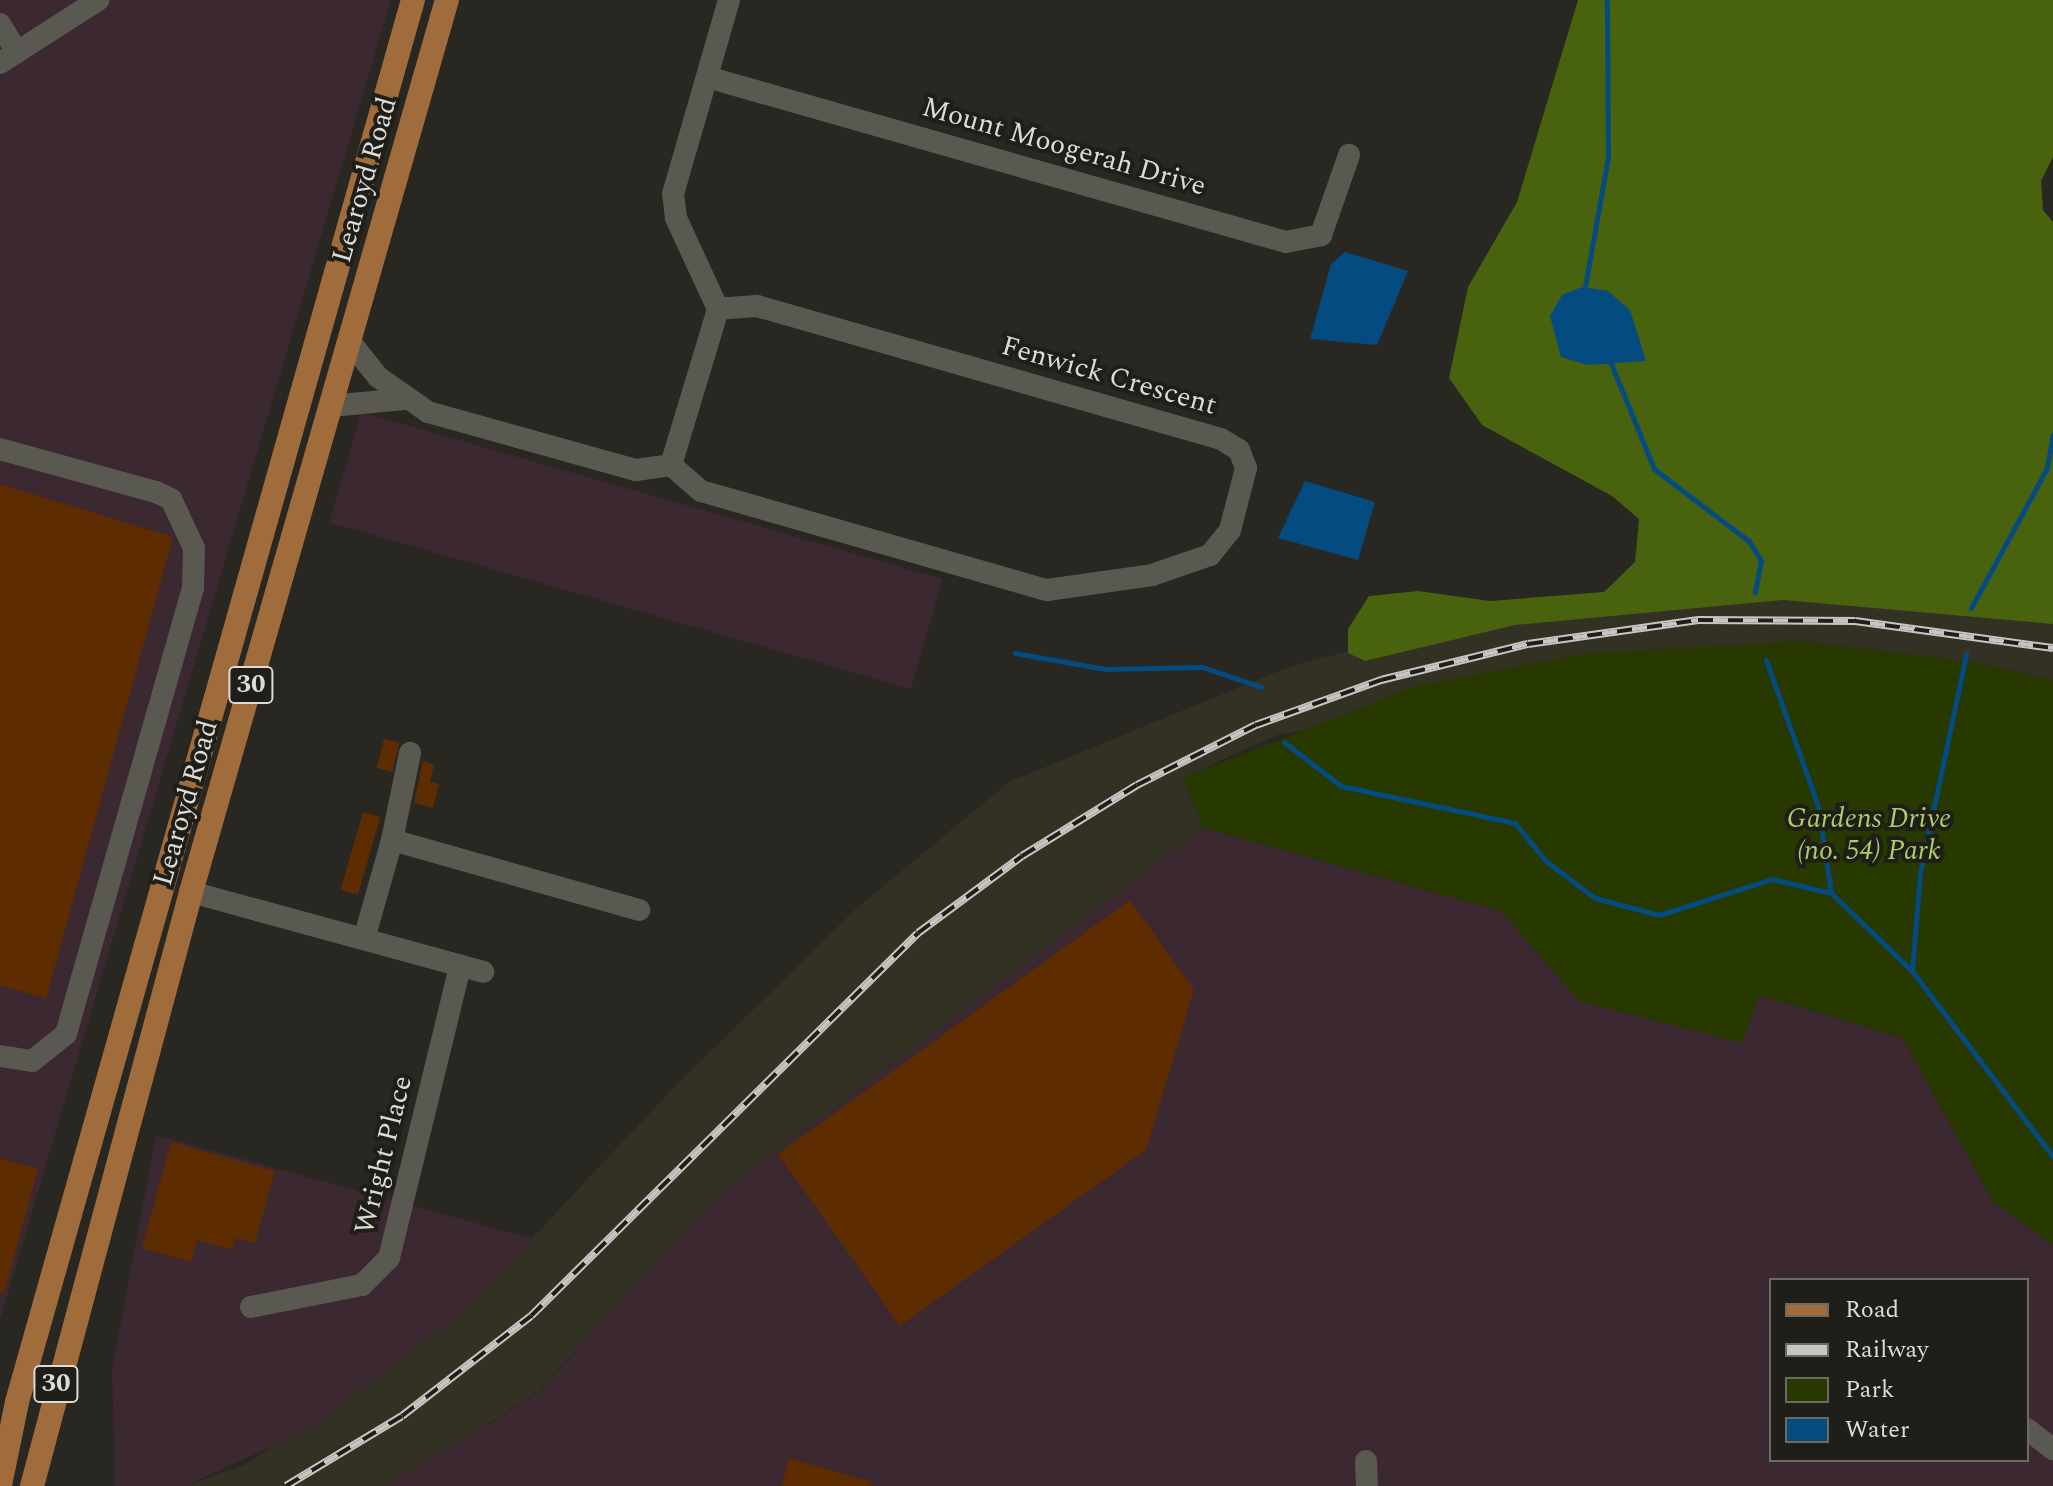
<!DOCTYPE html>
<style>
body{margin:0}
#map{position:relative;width:2053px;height:1486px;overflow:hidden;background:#292721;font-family:Spectral,serif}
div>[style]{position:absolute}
.built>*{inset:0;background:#333024}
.industrial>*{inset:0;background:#3b2830;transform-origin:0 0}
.green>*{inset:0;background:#283900}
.forest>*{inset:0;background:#49620d}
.water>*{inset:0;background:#044b81}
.stream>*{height:5px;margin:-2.5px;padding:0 2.5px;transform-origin:2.5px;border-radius:2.5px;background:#044b81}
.building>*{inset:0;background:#5d2c01;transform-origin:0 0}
.minor>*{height:22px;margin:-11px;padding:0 11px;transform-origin:11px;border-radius:11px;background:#595851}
.major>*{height:24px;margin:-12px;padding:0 12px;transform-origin:12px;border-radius:12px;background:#a16c3b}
.rail>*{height:8px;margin-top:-4px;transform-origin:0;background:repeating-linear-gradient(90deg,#1f1e18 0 15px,#c6c5c1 0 30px);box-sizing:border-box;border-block:2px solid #c6c5c1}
span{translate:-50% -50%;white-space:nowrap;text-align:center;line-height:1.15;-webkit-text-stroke:8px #1f1e18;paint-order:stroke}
.shield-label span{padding:2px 6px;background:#1f1e18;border:2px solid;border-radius:6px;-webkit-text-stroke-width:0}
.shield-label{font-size:26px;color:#dcdbd7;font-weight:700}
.street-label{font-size:28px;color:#dcdbd7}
.park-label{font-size:28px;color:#a9ce65;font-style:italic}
.legend{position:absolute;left:1769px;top:1278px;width:260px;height:184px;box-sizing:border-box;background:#1f1e18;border:2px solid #6b6a64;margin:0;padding:10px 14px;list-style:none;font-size:24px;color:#dcdbd7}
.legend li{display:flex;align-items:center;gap:16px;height:40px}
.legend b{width:40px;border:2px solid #6b6a64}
</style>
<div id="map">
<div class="built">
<i style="clip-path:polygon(1813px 584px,2053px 624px,2053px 680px,1978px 663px,1799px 641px,1277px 735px,1183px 778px,1204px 828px,715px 1198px,537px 1393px,386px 1486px,186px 1486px,246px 1464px,463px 1312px,676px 1085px,857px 908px,1009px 782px,1291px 666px,1428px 631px)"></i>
</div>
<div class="industrial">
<i style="clip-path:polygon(0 0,391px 0,0 1320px)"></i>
<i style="left:361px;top:412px;width:605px;height:115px;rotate:16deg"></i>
<i style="clip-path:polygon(evenodd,1204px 828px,1501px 911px,1580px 1001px,1759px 995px,1903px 1038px,1993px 1202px,2053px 1245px,2053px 1486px,386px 1486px,537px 1394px,715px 1198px,1204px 828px,1771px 1280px,2027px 1280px,2027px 1460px,1771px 1460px,1771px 1280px)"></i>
<i style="clip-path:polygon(156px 1135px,534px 1239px,463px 1312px,311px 1428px,186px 1486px,115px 1486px,112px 1369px)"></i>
</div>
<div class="green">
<i style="clip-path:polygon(1799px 641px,1978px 663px,2053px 680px,2053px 1245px,1993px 1202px,1903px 1038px,1759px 995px,1742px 1043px,1579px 1001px,1501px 911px,1204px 828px,1183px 778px,1416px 686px,1584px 654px)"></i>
</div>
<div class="forest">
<i style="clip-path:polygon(1578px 0,2053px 0,2053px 157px,2041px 181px,2043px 210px,2053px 222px,2053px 624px,1784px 600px,1515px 625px,1365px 661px,1348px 653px,1348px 629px,1369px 596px,1418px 591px,1490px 601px,1604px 592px,1635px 562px,1639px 519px,1612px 496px,1482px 425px,1449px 378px,1468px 287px,1517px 202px)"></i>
</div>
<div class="water">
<i style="clip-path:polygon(1345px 252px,1408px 271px,1377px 345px,1310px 339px,1331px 264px)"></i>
<i style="clip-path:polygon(1582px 287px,1608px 291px,1630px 310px,1646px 361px,1587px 365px,1561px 357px,1550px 316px,1562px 295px)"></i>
<i style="clip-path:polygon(1305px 481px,1375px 502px,1358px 560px,1278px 538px)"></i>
</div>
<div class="stream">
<i style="left:1584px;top:292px;width:137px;rotate:-79.9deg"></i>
<i style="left:1608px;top:157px;width:157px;rotate:-90.4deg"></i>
<i style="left:1610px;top:361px;width:117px;rotate:67.8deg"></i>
<i style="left:1654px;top:469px;width:119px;rotate:37.2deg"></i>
<i style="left:1749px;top:541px;width:23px;rotate:59deg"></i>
<i style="left:1761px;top:561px;width:32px;rotate:101deg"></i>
<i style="left:1971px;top:608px;width:159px;rotate:-61.5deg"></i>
<i style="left:2047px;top:468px;width:34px;rotate:-80deg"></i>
<i style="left:1015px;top:653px;width:92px;rotate:10deg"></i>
<i style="left:1106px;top:669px;width:96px;rotate:-1.2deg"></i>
<i style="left:1202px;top:667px;width:62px;rotate:18.7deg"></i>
<i style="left:1766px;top:660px;width:155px;rotate:70.4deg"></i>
<i style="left:1818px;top:806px;width:88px;rotate:81.5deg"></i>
<i style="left:1831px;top:893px;width:112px;rotate:43.9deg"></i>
<i style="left:1912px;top:971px;width:233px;rotate:52.8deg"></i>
<i style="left:1284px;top:742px;width:72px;rotate:37.7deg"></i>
<i style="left:1341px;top:786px;width:178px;rotate:12deg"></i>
<i style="left:1515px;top:823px;width:49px;rotate:50.8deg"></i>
<i style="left:1546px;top:861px;width:61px;rotate:37.1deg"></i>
<i style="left:1595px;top:898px;width:66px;rotate:14.9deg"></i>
<i style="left:1659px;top:915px;width:119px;rotate:-17.7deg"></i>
<i style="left:1772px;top:879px;width:61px;rotate:13.3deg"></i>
<i style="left:1912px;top:971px;width:98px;rotate:-85.3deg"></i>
<i style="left:1920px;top:873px;width:224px;rotate:-78.1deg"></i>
</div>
<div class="building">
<i style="clip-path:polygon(0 484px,173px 537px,46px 999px,0 985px)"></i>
<i style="left:384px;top:739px;width:16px;height:30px;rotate:14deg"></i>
<i style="clip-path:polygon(423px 761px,434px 764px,430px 782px,439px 784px,433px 808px,414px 803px)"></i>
<i style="left:363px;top:812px;width:18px;height:81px;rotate:16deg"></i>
<i style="clip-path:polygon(1130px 900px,1194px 990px,1146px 1150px,900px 1326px,778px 1154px)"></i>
<i style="clip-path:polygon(171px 1142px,275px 1171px,255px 1243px,235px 1238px,232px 1250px,197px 1240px,191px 1262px,142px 1248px)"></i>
<i style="clip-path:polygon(0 1158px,38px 1169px,4px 1293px,0 1293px)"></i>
<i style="clip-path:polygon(789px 1458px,872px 1482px,871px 1486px,782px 1486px)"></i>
</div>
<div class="minor">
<i style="left:0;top:24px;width:33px;rotate:59deg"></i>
<i style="left:0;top:63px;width:117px;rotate:-32.7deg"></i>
<i style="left:707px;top:77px;width:602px;rotate:15.91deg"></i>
<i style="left:1286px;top:242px;width:36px;rotate:-11deg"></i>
<i style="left:1321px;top:235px;width:85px;rotate:-70.7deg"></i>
<i style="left:350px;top:342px;width:45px;rotate:51.3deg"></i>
<i style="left:378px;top:377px;width:61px;rotate:35deg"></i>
<i style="left:428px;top:412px;width:216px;rotate:15.6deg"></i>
<i style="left:636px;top:470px;width:35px;rotate:-8deg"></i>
<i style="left:671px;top:465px;width:163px;rotate:-73.2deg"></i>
<i style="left:718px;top:309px;width:100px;rotate:-114.8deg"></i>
<i style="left:676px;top:218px;width:24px;rotate:-97deg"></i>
<i style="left:673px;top:194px;width:202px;rotate:-73.9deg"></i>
<i style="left:331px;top:406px;width:73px;rotate:-5.5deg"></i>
<i style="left:0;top:449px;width:162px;rotate:15.4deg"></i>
<i style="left:156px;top:492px;width:17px;rotate:25deg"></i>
<i style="left:171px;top:499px;width:54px;rotate:64.9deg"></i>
<i style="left:194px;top:548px;width:40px;rotate:91.4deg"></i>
<i style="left:193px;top:588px;width:464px;rotate:105.9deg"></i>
<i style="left:66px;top:1034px;width:43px;rotate:141.5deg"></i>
<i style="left:32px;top:1061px;width:32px;rotate:-171deg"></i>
<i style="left:671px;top:465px;width:40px;rotate:41deg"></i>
<i style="left:701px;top:491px;width:360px;rotate:16deg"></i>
<i style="left:1047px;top:590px;width:106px;rotate:-8.1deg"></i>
<i style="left:1152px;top:575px;width:61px;rotate:-19deg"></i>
<i style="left:1210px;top:555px;width:32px;rotate:-51deg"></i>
<i style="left:1230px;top:530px;width:64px;rotate:-75.5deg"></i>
<i style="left:1246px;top:468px;width:19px;rotate:-111deg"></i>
<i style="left:1239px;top:450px;width:21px;rotate:-149deg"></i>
<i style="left:1221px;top:439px;width:483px;rotate:-164deg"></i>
<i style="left:757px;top:306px;width:39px;rotate:176deg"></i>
<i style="left:392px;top:840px;width:89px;rotate:-78.3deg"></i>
<i style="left:191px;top:892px;width:303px;rotate:15.3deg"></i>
<i style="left:364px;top:939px;width:103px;rotate:-74.2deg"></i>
<i style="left:392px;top:840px;width:257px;rotate:15.8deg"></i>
<i style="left:251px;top:1307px;width:113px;rotate:-11.2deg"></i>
<i style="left:362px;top:1285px;width:38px;rotate:-45deg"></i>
<i style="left:389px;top:1258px;width:301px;rotate:-76.3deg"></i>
<i style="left:2027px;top:1429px;width:33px;rotate:38deg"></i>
<i style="left:1366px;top:1461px;width:25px;rotate:88deg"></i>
</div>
<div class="major">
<i style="left:0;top:1485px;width:85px;rotate:-78.4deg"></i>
<i style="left:17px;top:1402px;width:1457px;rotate:-74.23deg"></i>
<i style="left:32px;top:1486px;width:615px;rotate:-75.01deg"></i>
<i style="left:191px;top:892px;width:928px;rotate:-73.99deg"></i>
</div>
<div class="rail">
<i style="left:286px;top:1486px;width:135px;rotate:-31.1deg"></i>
<i style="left:402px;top:1416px;width:163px;rotate:-37.8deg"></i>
<i style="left:531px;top:1316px;width:544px;rotate:-44.7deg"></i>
<i style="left:918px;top:933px;width:129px;rotate:-36.5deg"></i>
<i style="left:1022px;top:856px;width:135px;rotate:-31.7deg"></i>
<i style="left:1137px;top:785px;width:133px;rotate:-26.8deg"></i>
<i style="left:1256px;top:725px;width:133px;rotate:-19.8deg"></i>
<i style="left:1381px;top:680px;width:151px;rotate:-13.8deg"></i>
<i style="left:1528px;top:644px;width:172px;rotate:-8deg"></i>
<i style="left:1698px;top:620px;width:157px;rotate:0.4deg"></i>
<i style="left:1855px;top:621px;width:200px;rotate:7.8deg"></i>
</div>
<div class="shield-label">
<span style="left:251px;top:685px">30</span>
<span style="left:56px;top:1384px">30</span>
</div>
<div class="street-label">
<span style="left:1064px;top:147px;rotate:16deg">Mount Moogerah Drive</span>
<span style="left:365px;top:180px;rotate:-74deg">Learoyd Road</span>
<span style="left:1109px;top:376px;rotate:16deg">Fenwick Crescent</span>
<span style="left:186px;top:803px;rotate:-74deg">Learoyd Road</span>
<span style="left:384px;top:1155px;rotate:-76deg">Wright Place</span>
</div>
<div class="park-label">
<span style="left:1869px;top:835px">Gardens Drive<br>(no. 54) Park</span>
</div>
<ul class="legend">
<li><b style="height:10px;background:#a16c3b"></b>Road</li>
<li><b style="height:10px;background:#c6c5c1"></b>Railway</li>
<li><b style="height:22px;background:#283900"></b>Park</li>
<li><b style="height:22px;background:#044b81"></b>Water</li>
</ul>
</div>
